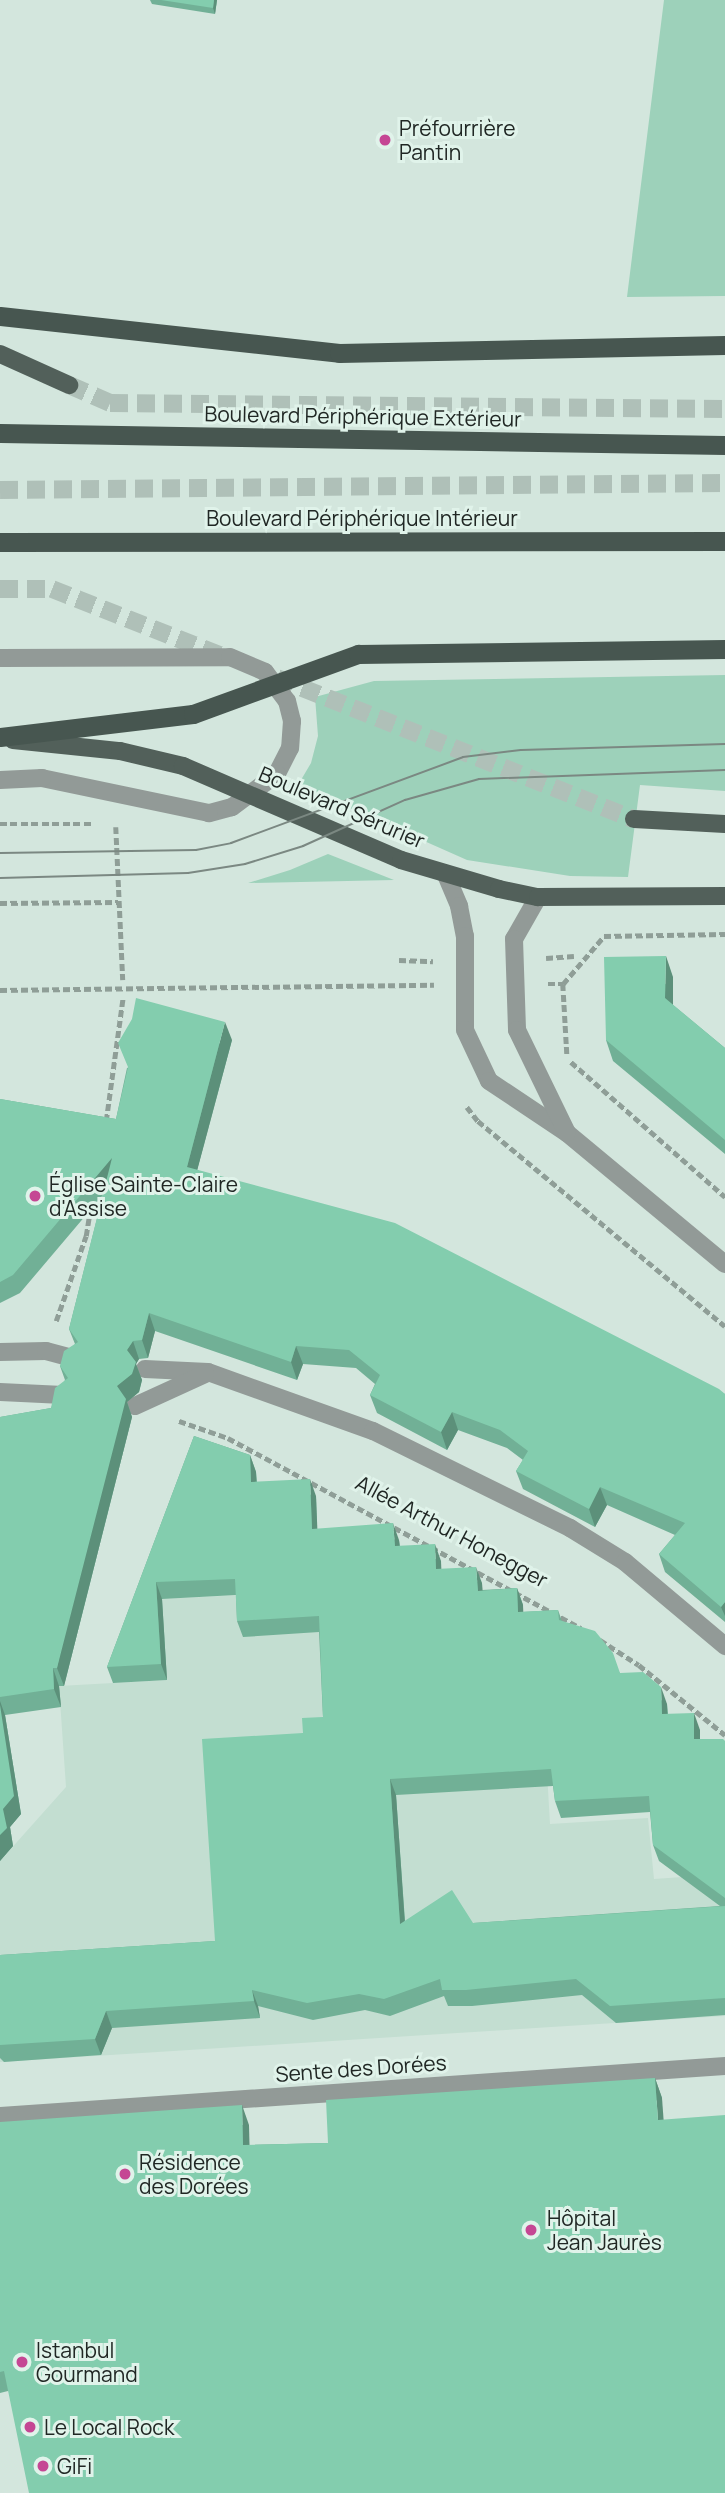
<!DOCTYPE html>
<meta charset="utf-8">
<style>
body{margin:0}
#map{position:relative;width:725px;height:2493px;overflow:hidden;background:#d3e6dd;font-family:Manrope,sans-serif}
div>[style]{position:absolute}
.built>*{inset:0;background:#c3ded1}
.green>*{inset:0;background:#9dd1ba}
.primary-tunnel>*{height:18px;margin-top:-9px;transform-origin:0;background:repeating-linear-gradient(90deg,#afc0b8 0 18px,transparent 0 27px)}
.path>*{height:4.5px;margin-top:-2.25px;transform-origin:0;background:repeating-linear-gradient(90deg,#8f9e97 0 7px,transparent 0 10.5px)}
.service>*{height:18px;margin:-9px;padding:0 9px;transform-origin:9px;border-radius:9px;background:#929a97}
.pedestrian>*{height:18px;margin:-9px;padding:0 9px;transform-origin:9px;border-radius:9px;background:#929a97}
.minor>*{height:18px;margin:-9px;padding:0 9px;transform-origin:9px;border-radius:9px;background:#929a97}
.tertiary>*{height:18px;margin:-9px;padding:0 9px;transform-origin:9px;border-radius:9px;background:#929a97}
.primary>*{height:18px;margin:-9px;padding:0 9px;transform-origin:9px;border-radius:9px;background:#52605a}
.trunk>*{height:19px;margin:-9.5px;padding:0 9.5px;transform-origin:9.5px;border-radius:9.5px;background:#475650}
.tram>*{height:2px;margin:-1px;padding:0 1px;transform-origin:1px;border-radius:1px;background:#7b8882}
.wall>*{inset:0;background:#71b096}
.shaded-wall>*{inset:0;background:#5c907a;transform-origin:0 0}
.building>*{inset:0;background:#83cdae}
.dots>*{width:19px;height:19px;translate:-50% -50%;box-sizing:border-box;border:4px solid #e0f3ea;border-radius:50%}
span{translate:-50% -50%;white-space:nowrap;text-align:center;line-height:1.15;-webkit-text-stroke:6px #e0f3ea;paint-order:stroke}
.poi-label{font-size:21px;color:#202724}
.left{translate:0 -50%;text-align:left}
.street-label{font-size:21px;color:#202724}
</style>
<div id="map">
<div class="built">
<i style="clip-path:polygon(241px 1595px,325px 1632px,542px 1685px,550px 1824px,648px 1818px,654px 1879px,725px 1874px,725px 2016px,0 2062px,0 1861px,66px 1787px,59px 1686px,167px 1680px,162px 1599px)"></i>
</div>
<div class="green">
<i style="clip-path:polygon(664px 0,725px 0,725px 296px,627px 297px)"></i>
<i style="clip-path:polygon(725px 675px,725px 791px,640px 785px,628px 877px,570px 876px,467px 860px,298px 785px,311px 763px,318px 736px,315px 697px,374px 681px)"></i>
<i style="clip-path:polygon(328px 854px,394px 880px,248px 883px,290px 870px)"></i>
</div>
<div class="primary-tunnel">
<i style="left:69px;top:385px;width:45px;rotate:23.7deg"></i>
<i style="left:110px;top:403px;width:615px;rotate:0.56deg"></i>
<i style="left:0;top:490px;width:725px;rotate:-0.55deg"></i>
<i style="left:0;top:589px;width:52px"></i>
<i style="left:52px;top:589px;width:183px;rotate:21.5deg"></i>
<i style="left:277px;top:678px;width:384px;rotate:21.6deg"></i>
</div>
<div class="path">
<i style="left:0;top:824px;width:92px"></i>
<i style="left:116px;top:827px;width:153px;rotate:87.4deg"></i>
<i style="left:0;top:903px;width:118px;rotate:-0.5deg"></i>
<i style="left:546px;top:958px;width:28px;rotate:-4deg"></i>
<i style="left:399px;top:960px;width:34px;rotate:2deg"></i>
<i style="left:548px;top:984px;width:15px"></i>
<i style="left:563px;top:984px;width:63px;rotate:-49.5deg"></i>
<i style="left:604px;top:936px;width:121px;rotate:-0.9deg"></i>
<i style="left:563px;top:984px;width:70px;rotate:86.7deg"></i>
<i style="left:0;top:990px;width:434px;rotate:-0.7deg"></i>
<i style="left:571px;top:1062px;width:205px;rotate:41.2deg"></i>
<i style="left:467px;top:1107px;width:18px;rotate:52deg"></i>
<i style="left:478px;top:1121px;width:321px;rotate:39.7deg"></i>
<i style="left:106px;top:1121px;width:125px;rotate:-82.2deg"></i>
<i style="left:56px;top:1321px;width:90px;rotate:-70.6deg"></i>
<i style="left:86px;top:1236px;width:30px;rotate:-81deg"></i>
<i style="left:179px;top:1421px;width:52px;rotate:19.1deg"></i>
<i style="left:228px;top:1438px;width:401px;rotate:28.3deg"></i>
<i style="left:600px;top:1640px;width:46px;rotate:32.7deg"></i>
<i style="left:639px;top:1665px;width:111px;rotate:39.1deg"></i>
</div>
<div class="service">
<i style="left:0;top:658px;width:230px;rotate:-0.2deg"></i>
<i style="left:230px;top:657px;width:38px;rotate:23deg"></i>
<i style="left:265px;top:672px;width:36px;rotate:53deg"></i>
<i style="left:287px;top:701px;width:21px;rotate:76deg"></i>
<i style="left:292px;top:721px;width:27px;rotate:94deg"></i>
<i style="left:290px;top:748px;width:29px;rotate:117deg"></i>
<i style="left:277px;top:774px;width:56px;rotate:143.7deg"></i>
<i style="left:232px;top:807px;width:24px;rotate:165deg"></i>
<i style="left:209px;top:813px;width:171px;rotate:-168.2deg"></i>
<i style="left:42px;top:778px;width:42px;rotate:177.3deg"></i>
</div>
<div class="pedestrian">
<i style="left:0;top:1352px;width:46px;rotate:-1.2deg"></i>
<i style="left:46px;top:1351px;width:28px;rotate:15deg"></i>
<i style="left:145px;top:1369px;width:63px;rotate:2.7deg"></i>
<i style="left:208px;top:1372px;width:175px;rotate:19.7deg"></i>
<i style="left:373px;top:1431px;width:220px;rotate:26.2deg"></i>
<i style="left:570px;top:1528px;width:65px;rotate:31.7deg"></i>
<i style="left:625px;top:1562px;width:131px;rotate:40deg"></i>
<i style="left:135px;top:1406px;width:77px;rotate:-24.6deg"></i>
</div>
<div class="minor">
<i style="left:0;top:1392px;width:63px;rotate:2.7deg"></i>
<i style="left:0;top:2116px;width:727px;rotate:-3.95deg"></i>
</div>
<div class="tertiary">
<i style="left:446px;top:875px;width:34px;rotate:67deg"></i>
<i style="left:459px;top:906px;width:31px;rotate:79deg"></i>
<i style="left:465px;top:936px;width:94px;rotate:90deg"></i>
<i style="left:465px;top:1030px;width:56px;rotate:64.8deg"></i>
<i style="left:489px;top:1081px;width:94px;rotate:33.7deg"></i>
<i style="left:567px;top:1133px;width:205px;rotate:39.7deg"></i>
<i style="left:538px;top:897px;width:48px;rotate:119.7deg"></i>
<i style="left:514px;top:939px;width:91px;rotate:88.1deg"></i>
<i style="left:517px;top:1030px;width:114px;rotate:64.1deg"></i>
</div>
<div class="primary">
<i style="left:0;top:354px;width:76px;rotate:24.2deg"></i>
<i style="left:13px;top:740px;width:108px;rotate:5.9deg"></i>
<i style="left:120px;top:751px;width:65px;rotate:13.4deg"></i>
<i style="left:183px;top:766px;width:237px;rotate:23.3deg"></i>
<i style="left:401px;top:860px;width:102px;rotate:16.5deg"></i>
<i style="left:499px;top:889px;width:40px;rotate:12deg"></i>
<i style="left:538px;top:897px;width:187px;rotate:-0.3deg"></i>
<i style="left:634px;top:819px;width:91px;rotate:3.1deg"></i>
</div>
<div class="trunk">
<i style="left:0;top:316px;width:341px;rotate:6.2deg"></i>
<i style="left:339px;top:353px;width:386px;rotate:-1.2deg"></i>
<i style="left:0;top:433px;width:725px;rotate:0.95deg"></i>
<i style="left:0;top:542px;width:725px;rotate:-0.08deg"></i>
<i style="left:0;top:737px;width:194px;rotate:-6.8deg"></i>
<i style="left:193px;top:714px;width:176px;rotate:-20deg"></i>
<i style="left:358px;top:654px;width:367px;rotate:-0.8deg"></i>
</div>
<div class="tram">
<i style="left:0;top:853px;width:196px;rotate:-0.9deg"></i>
<i style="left:196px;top:850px;width:36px;rotate:-11deg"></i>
<i style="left:231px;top:843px;width:247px;rotate:-20.3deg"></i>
<i style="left:463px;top:757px;width:58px;rotate:-6.9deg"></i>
<i style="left:521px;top:750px;width:204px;rotate:-1.7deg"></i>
<i style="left:0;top:878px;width:188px;rotate:-1.5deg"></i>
<i style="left:188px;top:873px;width:58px;rotate:-9deg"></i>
<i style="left:245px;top:864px;width:61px;rotate:-17.2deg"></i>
<i style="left:303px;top:846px;width:112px;rotate:-24.3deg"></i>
<i style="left:405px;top:800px;width:77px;rotate:-15.8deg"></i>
<i style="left:479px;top:779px;width:246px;rotate:-2.1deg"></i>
</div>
<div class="wall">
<i style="clip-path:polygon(150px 0,217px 0,215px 14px,152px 4px)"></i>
<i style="clip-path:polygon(673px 977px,673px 1005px,725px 1048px,725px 1154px,613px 1061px,606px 1040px)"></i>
<i style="clip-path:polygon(232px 1040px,197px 1170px,725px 1394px,725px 1622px,665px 1572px,659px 1554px,675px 1535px,607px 1505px,595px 1527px,523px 1489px,516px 1471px,523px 1460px,507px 1448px,458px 1430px,447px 1450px,377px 1413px,370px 1395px,375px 1384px,356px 1368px,303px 1364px,297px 1380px,155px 1331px,148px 1358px,139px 1359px,136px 1364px,142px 1380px,139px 1392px,127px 1402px,132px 1417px,64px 1686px,59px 1686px,61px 1707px,5px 1715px,21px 1814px,10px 1827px,13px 1846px,0 1861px,0 1417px,51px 1408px,65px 1380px,60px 1366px,75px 1344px,69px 1329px,103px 1195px,20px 1293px,0 1303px,0 1099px,116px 1119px,127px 1068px)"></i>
<i style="clip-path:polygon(evenodd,194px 1436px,250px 1455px,256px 1472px,257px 1482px,316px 1496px,317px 1529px,399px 1540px,400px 1546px,441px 1561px,441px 1569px,482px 1583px,482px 1590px,517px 1588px,523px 1605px,523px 1612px,558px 1610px,562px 1621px,620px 1673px,667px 1704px,668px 1714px,700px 1730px,700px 1739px,725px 1741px,725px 2015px,616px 2023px,582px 1995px,472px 2006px,448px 2006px,444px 1996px,390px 2016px,365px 2010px,313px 2020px,258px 2006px,260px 2018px,112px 2028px,101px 2055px,4px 2062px,0 2058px,0 1955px,215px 1941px,303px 1733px,323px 1717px,319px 1632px,243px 1637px,237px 1621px,236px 1595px,162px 1599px,167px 1680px,113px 1683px,107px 1667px,194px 1436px,553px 1786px,555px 1801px,561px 1818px,650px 1812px,653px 1845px,659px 1861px,720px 1906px,473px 1923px,405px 1921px,396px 1795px,553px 1786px)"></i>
<i style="clip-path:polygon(655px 2078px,662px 2098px,8px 2391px,0 2393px,0 2122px,249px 2125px,249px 2145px,328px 2143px)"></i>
</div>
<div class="shaded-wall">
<i style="clip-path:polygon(214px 0,217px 0,215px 14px,213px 8px)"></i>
<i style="clip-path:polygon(666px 956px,673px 977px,673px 1020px,665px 998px)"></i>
<i style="clip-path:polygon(225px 1022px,232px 1040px,193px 1186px,187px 1167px)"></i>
<i style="left:112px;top:1158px;width:20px;height:153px;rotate:72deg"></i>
<i style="clip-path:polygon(149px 1313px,155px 1331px,148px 1358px,142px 1340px)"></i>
<i style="clip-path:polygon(133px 1341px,139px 1359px,136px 1364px,142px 1380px,139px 1392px,127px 1402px,132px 1417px,64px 1686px,57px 1668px,117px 1386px,127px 1350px)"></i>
<i style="clip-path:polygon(296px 1346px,303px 1364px,297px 1380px,291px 1362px)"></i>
<i style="clip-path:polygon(452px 1412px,458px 1430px,447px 1450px,441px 1432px)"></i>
<i style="clip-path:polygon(250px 1455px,256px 1472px,257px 1499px,251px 1482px)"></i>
<i style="clip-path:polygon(310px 1479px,316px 1496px,318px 1545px,312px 1529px)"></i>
<i style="clip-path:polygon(600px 1487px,607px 1505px,595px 1527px,589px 1509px)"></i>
<i style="clip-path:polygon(393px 1523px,399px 1540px,401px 1563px,395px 1546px)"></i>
<i style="clip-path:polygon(435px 1544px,441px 1561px,442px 1585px,436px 1569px)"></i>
<i style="clip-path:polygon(476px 1567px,482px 1583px,484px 1607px,478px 1591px)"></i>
<i style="clip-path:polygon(156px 1582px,162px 1599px,167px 1680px,161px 1664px)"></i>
<i style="clip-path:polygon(517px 1588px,523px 1605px,524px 1629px,518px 1612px)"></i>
<i style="clip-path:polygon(725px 1602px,725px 1616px,721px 1607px)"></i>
<i style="clip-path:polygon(53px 1668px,59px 1686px,61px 1707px,54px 1689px)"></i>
<i style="clip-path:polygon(661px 1687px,667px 1704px,668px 1730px,662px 1714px)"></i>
<i style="clip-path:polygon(0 1701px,5px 1715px,21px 1814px,10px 1827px,13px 1846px,0 1861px)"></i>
<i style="clip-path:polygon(694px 1713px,700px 1730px,700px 1756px,694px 1739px)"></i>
<i style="clip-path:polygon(390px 1779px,396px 1795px,406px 1940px,400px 1924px)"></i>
<i style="clip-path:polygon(252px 1990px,258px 2006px,260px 2018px,254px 2001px)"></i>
<i style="clip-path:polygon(106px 2011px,112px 2028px,101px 2055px,95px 2039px)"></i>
<i style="clip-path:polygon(655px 2078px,662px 2098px,665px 2139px,658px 2120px)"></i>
<i style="clip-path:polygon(242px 2105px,249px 2125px,250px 2165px,243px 2145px)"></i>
</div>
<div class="building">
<i style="clip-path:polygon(161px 0,214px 0,213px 8px)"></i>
<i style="clip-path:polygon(666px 956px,665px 998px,725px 1048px,725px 1140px,606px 1040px,604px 957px)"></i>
<i style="clip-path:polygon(136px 998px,225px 1022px,187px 1167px,395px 1223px,719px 1389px,725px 1394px,725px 1602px,721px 1607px,659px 1554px,685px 1523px,600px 1487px,589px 1509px,516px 1471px,528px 1451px,500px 1430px,452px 1412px,441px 1432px,370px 1395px,380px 1375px,349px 1350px,296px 1346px,291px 1362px,149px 1313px,142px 1340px,133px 1341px,127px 1350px,136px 1362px,132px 1374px,117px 1386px,126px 1399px,57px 1668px,53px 1668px,54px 1689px,0 1697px,0 1417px,51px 1408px,55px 1388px,68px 1378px,60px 1366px,64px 1351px,78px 1342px,69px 1329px,112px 1158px,13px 1275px,0 1282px,0 1099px,116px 1119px,128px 1067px,118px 1043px,132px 1019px)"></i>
<i style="clip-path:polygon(194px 1436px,250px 1455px,251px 1482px,310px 1479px,312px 1529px,393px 1523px,395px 1546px,435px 1544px,436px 1569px,476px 1567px,478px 1591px,517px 1588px,518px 1612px,558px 1610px,559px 1620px,595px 1631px,613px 1653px,620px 1673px,643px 1672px,661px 1687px,662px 1714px,694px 1713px,694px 1739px,723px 1739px,725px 1741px,725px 1898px,653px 1845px,649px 1796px,555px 1801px,551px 1769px,390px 1779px,400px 1924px,452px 1890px,473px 1923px,725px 1906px,725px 1998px,610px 2006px,576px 1979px,466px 1990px,442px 1990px,440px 1979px,384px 1999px,359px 1994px,307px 2003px,252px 1990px,254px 2001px,106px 2011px,95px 2039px,0 2045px,0 1955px,215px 1941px,202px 1739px,303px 1733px,302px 1718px,323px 1717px,319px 1616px,237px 1621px,235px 1579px,156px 1582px,161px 1664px,107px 1667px)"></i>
<i style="clip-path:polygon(0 1705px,14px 1796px,3px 1809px,7px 1828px,0 1835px)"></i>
<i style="clip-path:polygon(655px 2078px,658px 2120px,725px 2115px,725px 2493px,29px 2493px,4px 2371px,0 2372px,0 2122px,242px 2105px,243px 2145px,328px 2143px,326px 2100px)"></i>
</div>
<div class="dots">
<i style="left:385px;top:140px;background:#c54794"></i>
<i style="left:35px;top:1196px;background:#c54794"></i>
<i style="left:125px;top:2174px;background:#c54794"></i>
<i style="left:531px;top:2230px;background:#c54794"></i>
<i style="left:22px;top:2362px;background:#c54794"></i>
<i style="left:30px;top:2427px;background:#c54794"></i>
<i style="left:43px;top:2466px;background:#c54794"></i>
</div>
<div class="poi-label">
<span class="left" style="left:399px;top:140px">Préfourrière<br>Pantin</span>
<span class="left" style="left:49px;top:1196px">Église Sainte-Claire<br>d'Assise</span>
<span class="left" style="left:139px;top:2174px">Résidence<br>des Dorées</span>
<span class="left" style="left:547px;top:2230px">Hôpital<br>Jean Jaurès</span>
<span class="left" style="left:36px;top:2362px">Istanbul<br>Gourmand</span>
<span class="left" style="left:44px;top:2427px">Le Local Rock</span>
<span class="left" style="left:57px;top:2466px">GiFi</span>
</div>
<div class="street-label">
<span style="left:363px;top:416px;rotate:1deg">Boulevard Périphérique Extérieur</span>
<span style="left:362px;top:518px">Boulevard Périphérique Intérieur</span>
<span style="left:342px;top:807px;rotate:23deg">Boulevard Sérurier</span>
<span style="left:452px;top:1531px;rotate:28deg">Allée Arthur Honegger</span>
<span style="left:361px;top:2068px;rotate:-4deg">Sente des Dorées</span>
</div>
</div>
